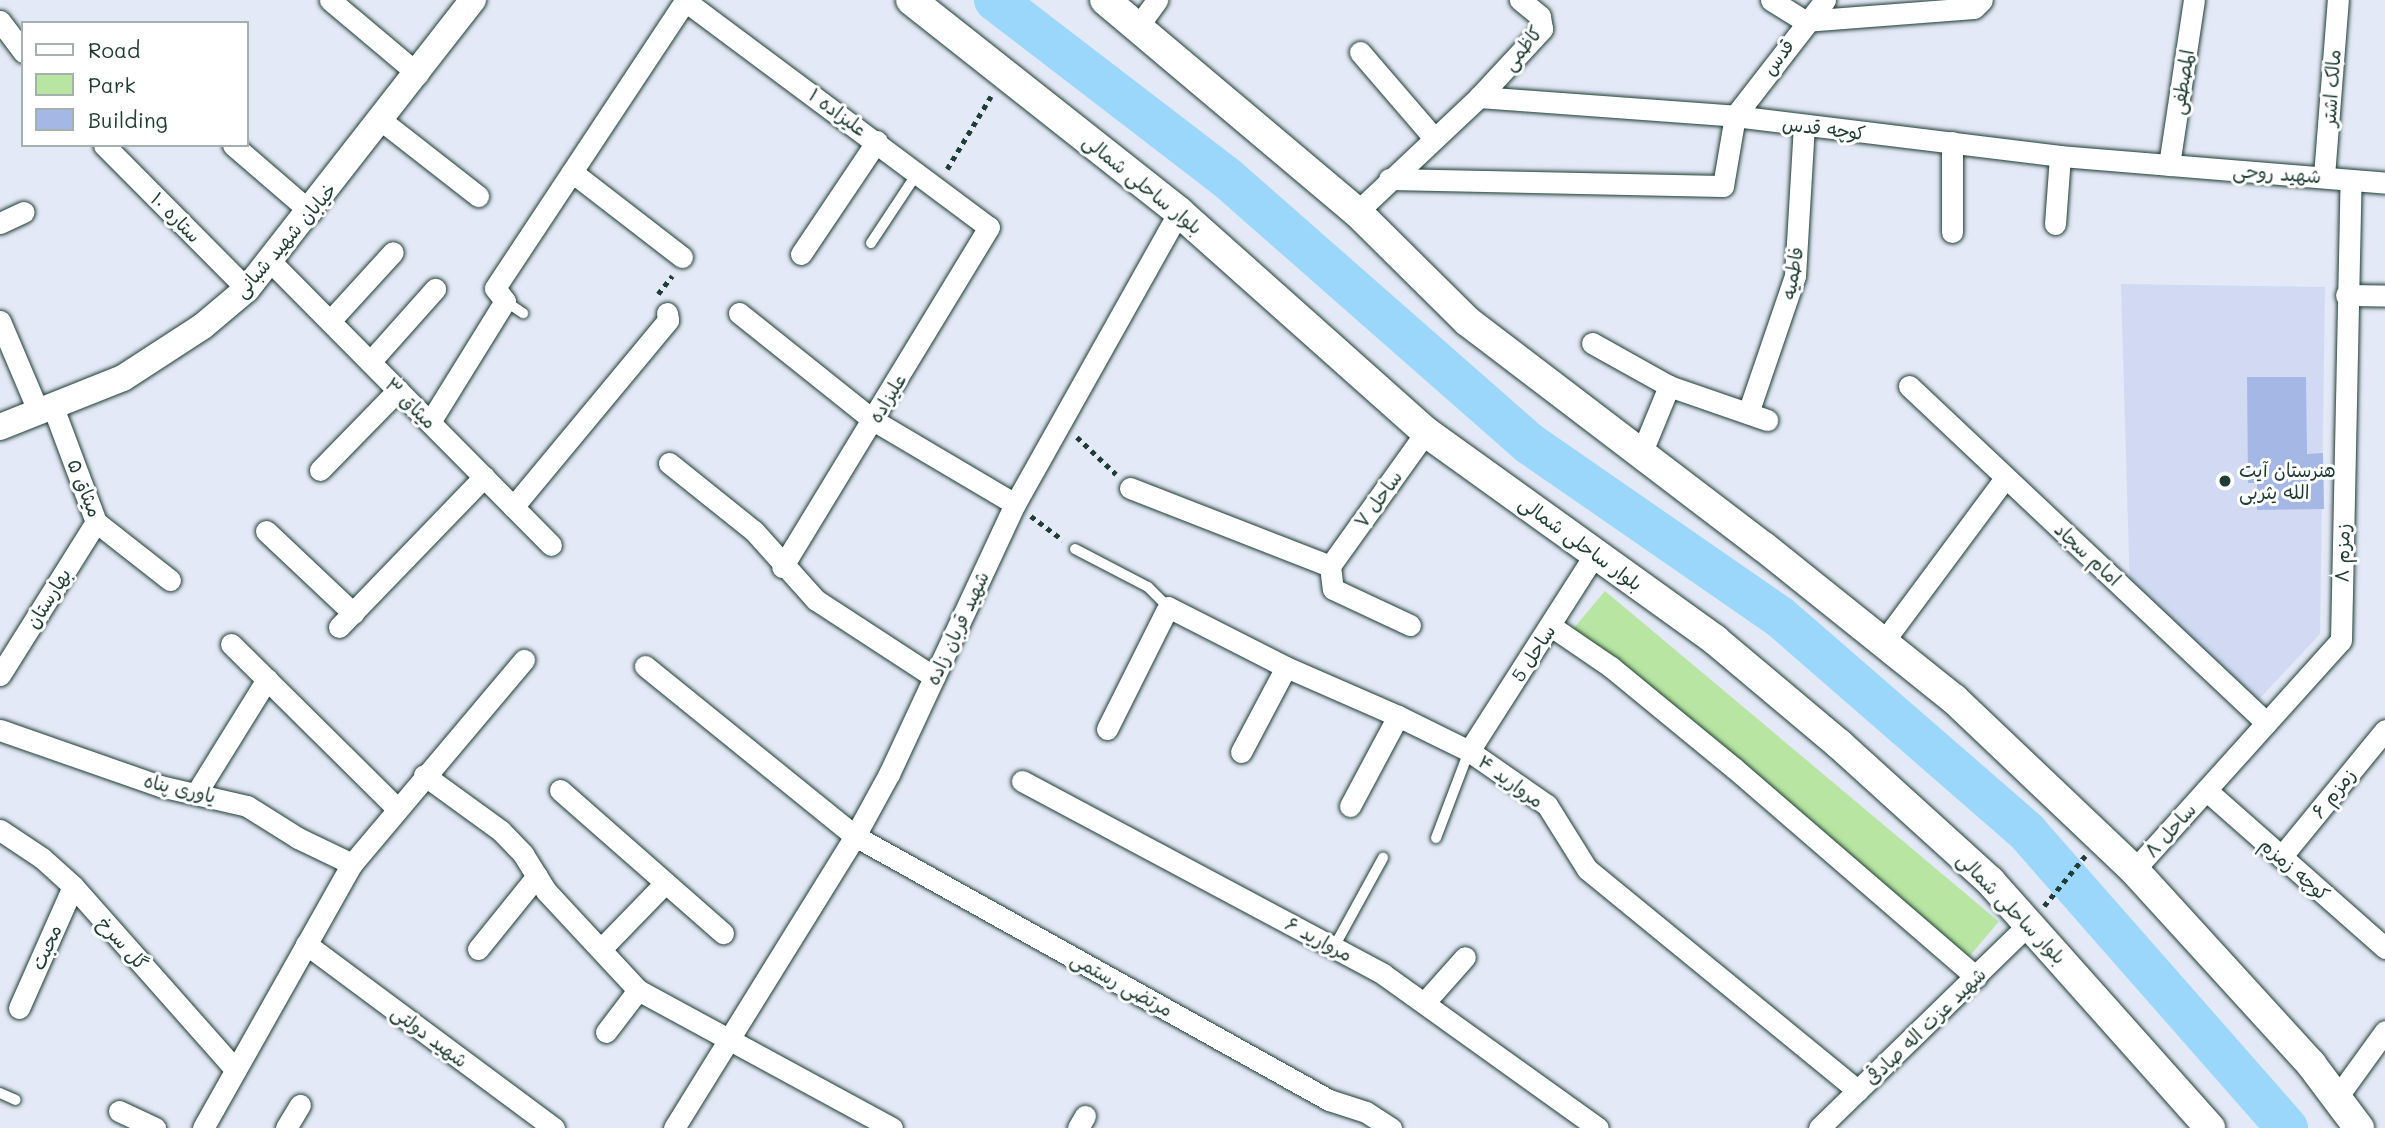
<!DOCTYPE html>
<meta charset="utf-8">
<style>
body{margin:0}
#map{position:relative;width:2385px;height:1128px;overflow:hidden;background:#e4e9f7;font-family:Mali,"Playpen Sans Arabic",sans-serif}
div>[style]{position:absolute}
.built>*{inset:0;background:#d1daf2}
.green>*{inset:0;background:#b8e5a2;transform-origin:0 0}
.river>*{height:42px;margin:-21px;padding:0 21px;transform-origin:21px;border-radius:21px;background:#9ad7fb}
.building>*{inset:0;background:#a4b7e5}
.path>*{height:4.5px;margin-top:-2.25px;transform-origin:0;background:repeating-linear-gradient(90deg,#1f3d34 0 5px,transparent 0 10px)}
.roads{filter:drop-shadow(0 0 2px #1f3d34) drop-shadow(0 0 2px #1f3d34)}
.service>*{height:10px;margin:-5px;padding:0 5px;transform-origin:5px;border-radius:5px;background:#fff}
.minor>*{height:21px;margin:-10.5px;padding:0 10.5px;transform-origin:10.5px;border-radius:10.5px;background:#fff}
.tertiary>*{height:26px;margin:-13px;padding:0 13px;transform-origin:13px;border-radius:13px;background:#fff}
.secondary>*{height:30px;margin:-15px;padding:0 15px;transform-origin:15px;border-radius:15px;background:#fff}
.dots>*{width:19px;height:19px;translate:-50% -50%;box-sizing:border-box;border:4px solid #fff;border-radius:50%}
span{translate:-50% -50%;white-space:nowrap;text-align:center;line-height:1.15;-webkit-text-stroke:6px #fff;paint-order:stroke}
.street-label{font-size:19px;color:#1f3d34}
.poi-label{font-size:19px;color:#1f3d34}
.left{translate:0 -50%;text-align:left}
.legend{position:absolute;left:21px;top:21px;width:228px;height:126px;box-sizing:border-box;background:#fff;border:2px solid #a5b1ae;margin:0;padding:9px 12px;list-style:none;font-size:21px;color:#1f3d34}
.legend li{display:flex;align-items:center;gap:14px;height:35px}
.legend b{width:35px;border:2px solid #a5b1ae}
</style>
<div id="map">
<div class="built">
<i style="clip-path:polygon(2121px 284px,2325px 287px,2320px 634px,2251px 708px,2130px 594px)"></i>
</div>
<div class="green">
<i style="left:1605px;top:591px;width:514px;height:50px;rotate:40deg"></i>
</div>
<div class="river">
<i style="left:995px;top:0;width:292px;rotate:37.5deg"></i>
<i style="left:1227px;top:178px;width:403px;rotate:41.3deg"></i>
<i style="left:1530px;top:444px;width:304px;rotate:34.7deg"></i>
<i style="left:1780px;top:617px;width:327px;rotate:41deg"></i>
<i style="left:2027px;top:832px;width:394px;rotate:48.7deg"></i>
</div>
<div class="building">
<i style="clip-path:polygon(2247px 377px,2306px 377px,2307px 454px,2323px 453px,2324px 509px,2257px 510px,2257px 483px,2248px 483px)"></i>
</div>
<div class="path">
<i style="left:947px;top:169px;width:85px;rotate:-58.9deg"></i>
<i style="left:658px;top:294px;width:23px;rotate:-52deg"></i>
<i style="left:1077px;top:437px;width:54px;rotate:43.5deg"></i>
<i style="left:1031px;top:516px;width:40px;rotate:37deg"></i>
<i style="left:2044px;top:906px;width:65px;rotate:-50.6deg"></i>
</div>
<div class="roads">
<div class="service">
<i style="left:871px;top:243px;width:85px;rotate:-56.5deg"></i>
<i style="left:505px;top:301px;width:22px;rotate:34deg"></i>
<i style="left:1075px;top:549px;width:82px;rotate:27.5deg"></i>
<i style="left:1148px;top:587px;width:28px;rotate:45deg"></i>
<i style="left:1436px;top:838px;width:93px;rotate:-69.2deg"></i>
<i style="left:1334px;top:947px;width:102px;rotate:-61.2deg"></i>
<i style="left:0;top:1093px;width:17px;rotate:24deg"></i>
</div>
<div class="minor">
<i style="left:330px;top:0;width:115px;rotate:40.1deg"></i>
<i style="left:684px;top:0;width:380px;rotate:36.7deg"></i>
<i style="left:989px;top:227px;width:398px;rotate:121.3deg"></i>
<i style="left:1771px;top:0;width:39px;rotate:32deg"></i>
<i style="left:1804px;top:21px;width:170px;rotate:-4.4deg"></i>
<i style="left:1974px;top:8px;width:11px;rotate:-45deg"></i>
<i style="left:0;top:21px;width:39px;rotate:53deg"></i>
<i style="left:1139px;top:25px;width:31px;rotate:-54deg"></i>
<i style="left:1360px;top:52px;width:113px;rotate:49.3deg"></i>
<i style="left:1479px;top:97px;width:257px;rotate:4.2deg"></i>
<i style="left:1735px;top:116px;width:327px;rotate:7deg"></i>
<i style="left:2060px;top:156px;width:326px;rotate:4.7deg"></i>
<i style="left:382px;top:121px;width:122px;rotate:38deg"></i>
<i style="left:104px;top:145px;width:203px;rotate:45.2deg"></i>
<i style="left:233px;top:145px;width:103px;rotate:40.7deg"></i>
<i style="left:2169px;top:165px;width:167px;rotate:-81.4deg"></i>
<i style="left:572px;top:172px;width:139px;rotate:37.7deg"></i>
<i style="left:2324px;top:176px;width:177px;rotate:-85.5deg"></i>
<i style="left:1389px;top:179px;width:334px;rotate:1.2deg"></i>
<i style="left:1723px;top:186px;width:71px;rotate:-80.3deg"></i>
<i style="left:1735px;top:116px;width:147px;rotate:-52.2deg"></i>
<i style="left:1357px;top:212px;width:168px;rotate:-43.3deg"></i>
<i style="left:1479px;top:97px;width:93px;rotate:-47.2deg"></i>
<i style="left:1542px;top:29px;width:13px;rotate:-99deg"></i>
<i style="left:1540px;top:16px;width:26px;rotate:-141deg"></i>
<i style="left:0;top:223px;width:26px;rotate:-25deg"></i>
<i style="left:2055px;top:224px;width:68px;rotate:-85.8deg"></i>
<i style="left:1952px;top:232px;width:90px;rotate:-90deg"></i>
<i style="left:801px;top:254px;width:136px;rotate:-56.1deg"></i>
<i style="left:271px;top:262px;width:398px;rotate:45.3deg"></i>
<i style="left:2346px;top:295px;width:39px;rotate:1deg"></i>
<i style="left:739px;top:313px;width:171px;rotate:38.6deg"></i>
<i style="left:873px;top:420px;width:165px;rotate:30.6deg"></i>
<i style="left:0;top:321px;width:100px;rotate:67deg"></i>
<i style="left:330px;top:321px;width:93px;rotate:-47.6deg"></i>
<i style="left:1592px;top:343px;width:88px;rotate:29.2deg"></i>
<i style="left:370px;top:362px;width:98px;rotate:-48.3deg"></i>
<i style="left:1909px;top:386px;width:491px;rotate:43.3deg"></i>
<i style="left:53px;top:407px;width:123px;rotate:69.5deg"></i>
<i style="left:96px;top:522px;width:94px;rotate:38.1deg"></i>
<i style="left:1748px;top:413px;width:145px;rotate:-71.1deg"></i>
<i style="left:1795px;top:276px;width:150px;rotate:-86.6deg"></i>
<i style="left:430px;top:422px;width:142px;rotate:-58.2deg"></i>
<i style="left:505px;top:301px;width:16px;rotate:-128deg"></i>
<i style="left:495px;top:288px;width:344px;rotate:-56.5deg"></i>
<i style="left:1641px;top:454px;width:74px;rotate:-67.6deg"></i>
<i style="left:1669px;top:386px;width:104px;rotate:19.1deg"></i>
<i style="left:669px;top:463px;width:109px;rotate:38.7deg"></i>
<i style="left:754px;top:531px;width:93px;rotate:48.1deg"></i>
<i style="left:816px;top:600px;width:141px;rotate:33.1deg"></i>
<i style="left:320px;top:470px;width:112px;rotate:-45.7deg"></i>
<i style="left:1130px;top:488px;width:215px;rotate:21.3deg"></i>
<i style="left:1330px;top:566px;width:23px;rotate:83deg"></i>
<i style="left:1333px;top:589px;width:85px;rotate:25.1deg"></i>
<i style="left:513px;top:507px;width:243px;rotate:-50.3deg"></i>
<i style="left:668px;top:320px;width:7px;rotate:-98deg"></i>
<i style="left:266px;top:531px;width:120px;rotate:43.3deg"></i>
<i style="left:1330px;top:566px;width:165px;rotate:-54.4deg"></i>
<i style="left:1551px;top:626px;width:73px;rotate:34.3deg"></i>
<i style="left:1611px;top:667px;width:159px;rotate:39.4deg"></i>
<i style="left:1734px;top:768px;width:320px;rotate:40.8deg"></i>
<i style="left:339px;top:627px;width:209px;rotate:-46deg"></i>
<i style="left:1884px;top:641px;width:204px;rotate:-53.4deg"></i>
<i style="left:231px;top:644px;width:232px;rotate:44.7deg"></i>
<i style="left:645px;top:666px;width:270px;rotate:39deg"></i>
<i style="left:855px;top:836px;width:543px;rotate:29.12deg"></i>
<i style="left:1329px;top:1100px;width:39px;rotate:18deg"></i>
<i style="left:1366px;top:1112px;width:30px;rotate:33deg"></i>
<i style="left:0;top:675px;width:181px;rotate:-57.9deg"></i>
<i style="left:1107px;top:729px;width:136px;rotate:-63.4deg"></i>
<i style="left:1168px;top:607px;width:132px;rotate:27deg"></i>
<i style="left:1286px;top:667px;width:122px;rotate:23.6deg"></i>
<i style="left:1398px;top:716px;width:79px;rotate:26.2deg"></i>
<i style="left:1469px;top:751px;width:95px;rotate:34.7deg"></i>
<i style="left:1547px;top:805px;width:75px;rotate:58deg"></i>
<i style="left:1587px;top:869px;width:350px;rotate:39.3deg"></i>
<i style="left:0;top:730px;width:170px;rotate:19.3deg"></i>
<i style="left:160px;top:786px;width:89px;rotate:12.9deg"></i>
<i style="left:247px;top:806px;width:60px;rotate:32.1deg"></i>
<i style="left:298px;top:838px;width:60px;rotate:25.7deg"></i>
<i style="left:1469px;top:751px;width:234px;rotate:-57.4deg"></i>
<i style="left:1241px;top:752px;width:96px;rotate:-62.1deg"></i>
<i style="left:424px;top:775px;width:95px;rotate:36deg"></i>
<i style="left:501px;top:831px;width:32px;rotate:46deg"></i>
<i style="left:523px;top:854px;width:44px;rotate:58.1deg"></i>
<i style="left:546px;top:891px;width:135px;rotate:47.1deg"></i>
<i style="left:638px;top:990px;width:289px;rotate:28.5deg"></i>
<i style="left:1022px;top:781px;width:409px;rotate:28.1deg"></i>
<i style="left:1383px;top:974px;width:264px;rotate:35.6deg"></i>
<i style="left:560px;top:790px;width:217px;rotate:41.3deg"></i>
<i style="left:2206px;top:790px;width:239px;rotate:41.4deg"></i>
<i style="left:197px;top:792px;width:133px;rotate:-58.2deg"></i>
<i style="left:1350px;top:806px;width:102px;rotate:-61.9deg"></i>
<i style="left:0;top:830px;width:50px;rotate:33.7deg"></i>
<i style="left:42px;top:858px;width:42px;rotate:42.1deg"></i>
<i style="left:73px;top:886px;width:243px;rotate:48.5deg"></i>
<i style="left:2281px;top:857px;width:164px;rotate:-50.7deg"></i>
<i style="left:2134px;top:870px;width:309px;rotate:-48deg"></i>
<i style="left:2341px;top:640px;width:460px;rotate:-88.8deg"></i>
<i style="left:306px;top:944px;width:309px;rotate:36.6deg"></i>
<i style="left:478px;top:949px;width:94px;rotate:-51.1deg"></i>
<i style="left:601px;top:949px;width:92px;rotate:-45.9deg"></i>
<i style="left:1425px;top:1002px;width:60px;rotate:-48.4deg"></i>
<i style="left:19px;top:1008px;width:133px;rotate:-66.1deg"></i>
<i style="left:606px;top:1032px;width:53px;rotate:-52.7deg"></i>
<i style="left:2338px;top:1096px;width:80px;rotate:-54.1deg"></i>
<i style="left:119px;top:1111px;width:40px;rotate:25deg"></i>
<i style="left:203px;top:1128px;width:303px;rotate:-60.6deg"></i>
<i style="left:352px;top:864px;width:267px;rotate:-49.9deg"></i>
<i style="left:286px;top:1128px;width:27px;rotate:-59deg"></i>
<i style="left:674px;top:1128px;width:344px;rotate:-58.2deg"></i>
<i style="left:855px;top:836px;width:71px;rotate:-61.3deg"></i>
<i style="left:889px;top:774px;width:298px;rotate:-65deg"></i>
<i style="left:1015px;top:504px;width:335px;rotate:-60.7deg"></i>
<i style="left:1078px;top:1128px;width:14px;rotate:-60deg"></i>
<i style="left:1819px;top:1128px;width:294px;rotate:-44.2deg"></i>
</div>
<div class="tertiary">
<i style="left:0;top:427px;width:132px;rotate:-21.7deg"></i>
<i style="left:123px;top:378px;width:95px;rotate:-33deg"></i>
<i style="left:203px;top:326px;width:57px;rotate:-40.1deg"></i>
<i style="left:247px;top:289px;width:367px;rotate:-52deg"></i>
</div>
<div class="secondary">
<i style="left:911px;top:0;width:342px;rotate:38.3deg"></i>
<i style="left:1179px;top:212px;width:331px;rotate:41.7deg"></i>
<i style="left:1426px;top:432px;width:356px;rotate:35.7deg"></i>
<i style="left:1715px;top:640px;width:162px;rotate:40deg"></i>
<i style="left:1839px;top:744px;width:204px;rotate:42.2deg"></i>
<i style="left:1990px;top:881px;width:331px;rotate:48.3deg"></i>
<i style="left:1105px;top:0;width:329px;rotate:40.1deg"></i>
<i style="left:1357px;top:212px;width:155px;rotate:44.7deg"></i>
<i style="left:1467px;top:321px;width:373px;rotate:37.3deg"></i>
<i style="left:1764px;top:547px;width:243px;rotate:38.7deg"></i>
<i style="left:1954px;top:699px;width:248px;rotate:43.5deg"></i>
<i style="left:2134px;top:870px;width:263px;rotate:47.6deg"></i>
<i style="left:2311px;top:1064px;width:80px;rotate:53.1deg"></i>
</div>
</div>
<div class="dots">
<i style="left:2225px;top:481px;background:#1f3d34"></i>
</div>
<div class="street-label">
<span style="left:1522px;top:48px;rotate:-51deg">کاظمی</span>
<span style="left:1778px;top:57px;rotate:-54deg">قدس</span>
<span style="left:2182px;top:82px;rotate:-81deg">المصطفی</span>
<span style="left:2331px;top:88px;rotate:-86deg">مالک اشتر</span>
<span style="left:838px;top:112px;rotate:36deg">علیزاده ۱</span>
<span style="left:1824px;top:128px;rotate:7deg">کوچه قدس</span>
<span style="left:2277px;top:173px;rotate:4deg">شهید روحی</span>
<span style="left:1143px;top:184px;rotate:39deg">بلوار ساحلی شمالی</span>
<span style="left:176px;top:217px;rotate:45deg">ستاره ۱۰</span>
<span style="left:285px;top:240px;rotate:-49deg">خیابان شهید شبانی</span>
<span style="left:1792px;top:273px;rotate:-80deg">فاطمیه</span>
<span style="left:887px;top:398px;rotate:-59deg">علیزاده</span>
<span style="left:411px;top:403px;rotate:45deg">میثاق ۳</span>
<span style="left:85px;top:488px;rotate:68deg">میثاق ۵</span>
<span style="left:1378px;top:499px;rotate:-54deg">ساحل ۷</span>
<span style="left:1581px;top:543px;rotate:36deg">بلوار ساحلی شمالی</span>
<span style="left:2342px;top:553px;rotate:-89deg">زمزم ۸</span>
<span style="left:2088px;top:554px;rotate:43deg">امام سجاد</span>
<span style="left:48px;top:598px;rotate:-58deg">بهارستان</span>
<span style="left:957px;top:628px;rotate:-65deg">شهید قربان زاده</span>
<span style="left:1533px;top:653px;rotate:-57deg">ساحل 5</span>
<span style="left:1511px;top:781px;rotate:36deg">مروارید ۴</span>
<span style="left:180px;top:788px;rotate:13deg">یاوری پناه</span>
<span style="left:2333px;top:793px;rotate:-51deg">زمزم ۶</span>
<span style="left:2170px;top:830px;rotate:-48deg">ساحل ۸</span>
<span style="left:2295px;top:869px;rotate:41deg">کوچه زمزم</span>
<span style="left:2012px;top:908px;rotate:46deg">بلوار ساحلی شمالی</span>
<span style="left:1319px;top:939px;rotate:28deg">مروارید ۶</span>
<span style="left:123px;top:943px;rotate:48deg">گل سرخ</span>
<span style="left:46px;top:947px;rotate:-66deg">محبت</span>
<span style="left:1122px;top:984px;rotate:29deg">مرتضی رستمی</span>
<span style="left:1925px;top:1026px;rotate:-44deg">شهید عزت اله صادقی</span>
<span style="left:430px;top:1036px;rotate:37deg">شهید دولتی</span>
</div>
<div class="poi-label">
<span class="left" style="left:2239px;top:481px">هنرستان آیت<br>الله یثربی</span>
</div>
<ul class="legend">
<li><b style="height:9px;background:#fff"></b>Road</li>
<li><b style="height:19px;background:#b8e5a2"></b>Park</li>
<li><b style="height:19px;background:#a4b7e5"></b>Building</li>
</ul>
</div>
